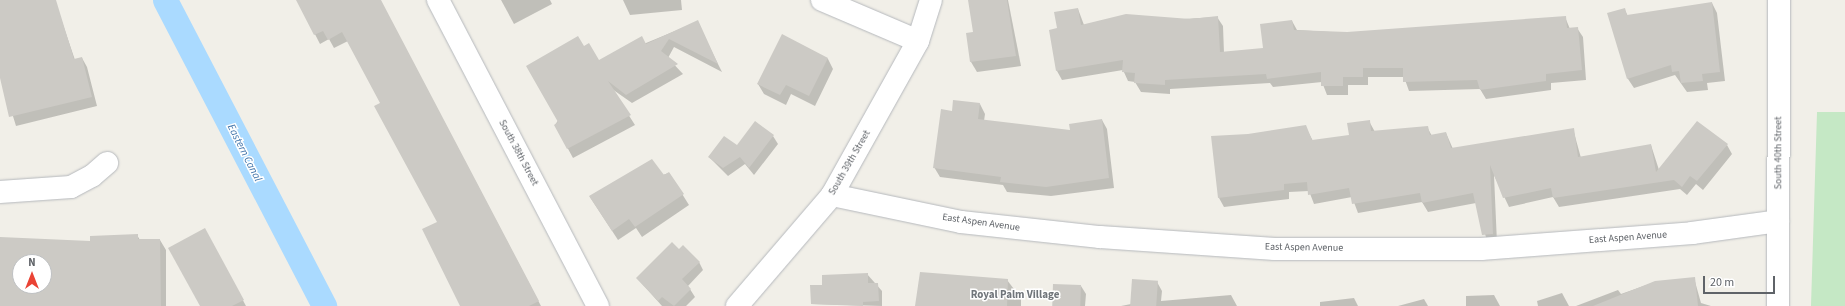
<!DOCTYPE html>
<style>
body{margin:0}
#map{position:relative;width:1845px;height:306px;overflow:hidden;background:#f1efe8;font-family:"Source Sans 3",sans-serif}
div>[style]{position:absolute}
.green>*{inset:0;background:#c5e8c5}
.shadow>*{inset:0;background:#0003}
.canal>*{height:25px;margin:-12.5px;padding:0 12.5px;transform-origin:12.5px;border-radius:12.5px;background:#aadaff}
.building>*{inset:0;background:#cccac5;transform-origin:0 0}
.roads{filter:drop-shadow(0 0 1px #b5b8bc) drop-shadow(0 0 1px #b5b8bc)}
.minor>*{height:22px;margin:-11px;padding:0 11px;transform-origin:11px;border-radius:11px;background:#fff}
span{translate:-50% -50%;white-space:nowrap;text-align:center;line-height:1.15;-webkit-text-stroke:3px #fff;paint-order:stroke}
.street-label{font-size:10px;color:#5f6368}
.water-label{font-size:11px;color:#4174aa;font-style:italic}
.neighbourhood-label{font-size:11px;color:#70757a;font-weight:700}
.north{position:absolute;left:12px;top:254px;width:40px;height:40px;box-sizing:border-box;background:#fff;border:1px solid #bfc1c3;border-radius:50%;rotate:0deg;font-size:11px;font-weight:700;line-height:16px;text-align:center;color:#5f6368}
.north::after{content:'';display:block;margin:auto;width:14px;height:18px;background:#ea4335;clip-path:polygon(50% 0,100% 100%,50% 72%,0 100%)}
.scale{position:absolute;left:1703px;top:276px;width:72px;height:18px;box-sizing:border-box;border:2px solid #5f6368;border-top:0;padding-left:5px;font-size:12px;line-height:14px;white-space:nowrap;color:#5f6368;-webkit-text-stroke:3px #fff;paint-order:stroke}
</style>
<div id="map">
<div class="green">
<i style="clip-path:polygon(1817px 112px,1845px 112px,1845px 306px,1811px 306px)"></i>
</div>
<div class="shadow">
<i style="clip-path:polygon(0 0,42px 0,58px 10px,75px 60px,82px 58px,87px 67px,97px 106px,16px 126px,0 74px)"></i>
<i style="clip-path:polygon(380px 0,541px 306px,461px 306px,438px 222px,381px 103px,348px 41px,334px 48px,329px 39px,320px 44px,298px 1px)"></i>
<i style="clip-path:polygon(501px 0,550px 0,552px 4px,514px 24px)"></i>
<i style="clip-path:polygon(623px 0,681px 0,682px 10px,630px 15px)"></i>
<i style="clip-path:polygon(976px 0,1008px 0,1021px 66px,977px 72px,971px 62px)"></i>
<i style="clip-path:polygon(1712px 3px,1717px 13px,1725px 81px,1707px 83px,1708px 90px,1687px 92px,1675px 75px,1634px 88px,1628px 79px,1624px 9px,1628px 16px)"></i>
<i style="clip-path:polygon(1078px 9px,1084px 25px,1217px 17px,1223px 26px,1224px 53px,1264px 49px,1292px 21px,1297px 30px,1347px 33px,1565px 17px,1570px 29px,1577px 28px,1583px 37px,1586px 80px,1551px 83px,1551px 90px,1486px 99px,1480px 89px,1409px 91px,1404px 77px,1368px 77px,1368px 85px,1348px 85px,1348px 95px,1327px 95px,1322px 82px,1273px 87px,1270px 83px,1170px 89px,1170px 94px,1141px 92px,1135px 82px,1128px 81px,1123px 70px,1062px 80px,1057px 71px,1058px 29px)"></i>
<i style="clip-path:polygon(697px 22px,722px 72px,674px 47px,668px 58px,683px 74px,632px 103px,612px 89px,635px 125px,573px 158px,555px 125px,595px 64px)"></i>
<i style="clip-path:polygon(782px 36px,828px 59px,833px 69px,815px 106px,791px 94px,786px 105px,764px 94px,758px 84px)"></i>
<i style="clip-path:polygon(980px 104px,985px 114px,984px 121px,1071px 131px,1102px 120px,1107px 129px,1114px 188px,1051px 196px,1007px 192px,1003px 185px,940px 177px,934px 167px,953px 112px)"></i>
<i style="clip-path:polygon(1369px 121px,1375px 132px,1427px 127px,1432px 136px,1446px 133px,1453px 149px,1573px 129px,1581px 158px,1651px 145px,1659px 170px,1727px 145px,1732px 154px,1703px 190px,1696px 184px,1687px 195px,1680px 189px,1559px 207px,1553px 197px,1509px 207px,1494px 175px,1497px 243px,1488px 244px,1476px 203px,1428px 212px,1422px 202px,1358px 213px,1352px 197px,1314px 204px,1309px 191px,1289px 192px,1289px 199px,1224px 207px,1219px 198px,1248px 136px,1305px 126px,1313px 141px,1350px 136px)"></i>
<i style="clip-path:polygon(773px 136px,778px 144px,754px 175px,745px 164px,728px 176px,709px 157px)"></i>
<i style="clip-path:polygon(669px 173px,689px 205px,642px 237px,636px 228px,618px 240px,590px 197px)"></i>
<i style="clip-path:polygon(evenodd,137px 235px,140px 240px,160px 240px,166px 250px,166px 306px,0 306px,0 238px,91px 242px,137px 235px,20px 262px,44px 262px,44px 286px,20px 286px,20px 262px)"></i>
<i style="clip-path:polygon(210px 239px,246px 306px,201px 306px)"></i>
<i style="clip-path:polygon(679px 251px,699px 262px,703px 270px,688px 286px,695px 297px,686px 306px,662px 306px,637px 278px)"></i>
<i style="clip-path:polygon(867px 274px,882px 291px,882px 306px,812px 304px,823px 286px)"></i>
<i style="clip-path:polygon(1694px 278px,1701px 303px,1711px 306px,1576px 306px,1618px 290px,1621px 294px,1655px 282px)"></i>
<i style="clip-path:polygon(1007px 280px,1021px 298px,1021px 306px,916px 306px)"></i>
<i style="clip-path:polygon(1157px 282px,1162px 291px,1161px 301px,1231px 295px,1237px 306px,1121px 306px,1131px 304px)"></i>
<i style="clip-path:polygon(1081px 286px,1086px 294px,1085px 306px,1054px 306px)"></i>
<i style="clip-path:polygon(1562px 293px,1569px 306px,1538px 306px,1537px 301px)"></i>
<i style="clip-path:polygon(1494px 295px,1500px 306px,1466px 306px,1466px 296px)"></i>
<i style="clip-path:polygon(1354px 298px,1358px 306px,1320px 306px,1320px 302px)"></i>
<i style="clip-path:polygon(1424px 299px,1428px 306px,1398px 306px)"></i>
</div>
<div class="canal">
<i style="left:165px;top:0;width:345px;rotate:62.5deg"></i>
</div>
<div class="building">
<i style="clip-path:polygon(0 0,56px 0,74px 59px,82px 57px,92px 97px,9px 117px,0 78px)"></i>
<i style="clip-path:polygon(296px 0,381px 0,539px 301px,529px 306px,460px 306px,422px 229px,437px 222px,374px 106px,380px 103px,342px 32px,328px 40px,323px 31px,314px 35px)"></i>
<i style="clip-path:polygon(968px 0,1007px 0,1016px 56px,970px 62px,966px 33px,973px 32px)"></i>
<i style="clip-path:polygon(1712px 2px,1720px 72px,1702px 74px,1703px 81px,1681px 83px,1679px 71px,1672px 72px,1671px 65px,1627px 79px,1607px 13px,1625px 8px,1627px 15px)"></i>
<i style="clip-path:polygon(1078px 8px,1081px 25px,1126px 14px,1190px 19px,1218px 16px,1220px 52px,1263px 48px,1260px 24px,1292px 20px,1294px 30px,1347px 32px,1566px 16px,1567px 28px,1578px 27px,1582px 70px,1546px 74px,1546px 81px,1480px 90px,1477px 80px,1403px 82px,1403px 68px,1363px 68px,1363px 77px,1343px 77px,1343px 86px,1321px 86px,1321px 72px,1267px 79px,1266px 74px,1165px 80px,1165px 85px,1134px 83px,1135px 73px,1122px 72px,1123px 60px,1056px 71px,1049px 30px,1057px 28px,1054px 12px)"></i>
<i style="clip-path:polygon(698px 20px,718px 64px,669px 39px,661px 51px,678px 64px,626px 95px,608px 81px,631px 115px,567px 149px,554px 125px,558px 122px,526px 66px,578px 36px,584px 46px,589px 43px,599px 60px,642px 36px,646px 44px)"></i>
<i style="clip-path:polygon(782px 34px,828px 58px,809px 96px,786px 85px,780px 95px,757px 84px)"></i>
<i style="clip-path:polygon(953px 100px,980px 103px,978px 119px,1070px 130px,1069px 124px,1102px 119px,1109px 178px,1046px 187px,1000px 182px,1001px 177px,933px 168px,941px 109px,952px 111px)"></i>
<i style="clip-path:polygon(1370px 120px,1371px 131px,1428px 126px,1430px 135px,1446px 132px,1451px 148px,1574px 128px,1578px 157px,1651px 144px,1656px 172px,1697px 121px,1728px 144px,1697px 181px,1690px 176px,1682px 187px,1674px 180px,1553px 198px,1551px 188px,1503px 198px,1490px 165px,1493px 234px,1482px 235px,1473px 193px,1422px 203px,1420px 193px,1352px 204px,1349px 188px,1308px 195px,1307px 182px,1284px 184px,1284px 190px,1218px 198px,1211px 136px,1248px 134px,1306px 125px,1312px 140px,1349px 135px,1347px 123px)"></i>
<i style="clip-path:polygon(755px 121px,774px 135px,749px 168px,740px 157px,723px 168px,708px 157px,724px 136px,737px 145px)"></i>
<i style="clip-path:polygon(652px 159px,664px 175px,669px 172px,684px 194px,635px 227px,629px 219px,612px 231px,589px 196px)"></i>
<i style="clip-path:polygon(205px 228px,244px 300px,232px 306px,200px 306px,168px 248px)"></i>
<i style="clip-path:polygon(evenodd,138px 234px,138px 239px,160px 239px,161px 306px,0 306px,0 237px,90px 241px,90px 236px,138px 234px,20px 262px,44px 262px,44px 286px,20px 286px,20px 262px)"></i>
<i style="clip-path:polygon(672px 242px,679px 249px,683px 245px,700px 262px,682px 279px,691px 289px,674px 306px,662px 297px,658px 301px,636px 278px)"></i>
<i style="clip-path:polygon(920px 272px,1008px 279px,1007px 306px,915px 306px)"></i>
<i style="clip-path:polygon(868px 273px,868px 283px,878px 283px,879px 301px,863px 302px,863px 306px,811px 304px,810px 285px,822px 285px,822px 275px)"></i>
<i style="clip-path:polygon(1695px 277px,1698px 306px,1593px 306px,1655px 281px)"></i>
<i style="left:1132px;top:279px;width:26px;height:27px;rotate:4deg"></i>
<i style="left:1053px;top:284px;width:28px;height:22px;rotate:2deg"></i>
</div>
<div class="roads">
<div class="minor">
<i style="left:438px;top:0;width:345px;rotate:62.4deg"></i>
<i style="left:822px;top:0;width:104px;rotate:23.1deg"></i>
<i style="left:0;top:192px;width:71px;rotate:-4deg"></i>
<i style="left:71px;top:187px;width:24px;rotate:-28deg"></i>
<i style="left:92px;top:176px;width:20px;rotate:-41deg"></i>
<i style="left:832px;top:195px;width:132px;rotate:11.8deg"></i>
<i style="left:961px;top:222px;width:140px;rotate:6.2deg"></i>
<i style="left:1100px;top:237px;width:175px;rotate:3.9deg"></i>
<i style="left:1275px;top:249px;width:206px"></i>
<i style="left:1481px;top:249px;width:212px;rotate:-4.3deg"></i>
<i style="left:1692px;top:233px;width:87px;rotate:-7.9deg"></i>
<i style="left:737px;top:306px;width:146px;rotate:-49.4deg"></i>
<i style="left:832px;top:195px;width:176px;rotate:-60.8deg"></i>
<i style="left:918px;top:41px;width:43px;rotate:-72.4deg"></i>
<i style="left:1778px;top:306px;width:306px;rotate:-89.8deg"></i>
</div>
</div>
<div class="street-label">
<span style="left:518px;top:153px;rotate:62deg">South 38th Street</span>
<span style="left:1779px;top:153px;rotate:-90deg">South 40th Street</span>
<span style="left:850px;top:163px;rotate:-60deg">South 39th Street</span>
<span style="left:981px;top:223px;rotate:8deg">East Aspen Avenue</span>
<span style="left:1628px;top:238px;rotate:-4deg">East Aspen Avenue</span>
<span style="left:1304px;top:248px;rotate:1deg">East Aspen Avenue</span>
</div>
<div class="water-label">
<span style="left:244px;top:153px;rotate:63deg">Eastern Canal</span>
</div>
<div class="neighbourhood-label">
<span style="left:1015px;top:295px">Royal Palm Village</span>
</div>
<div class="north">N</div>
<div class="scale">20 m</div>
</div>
